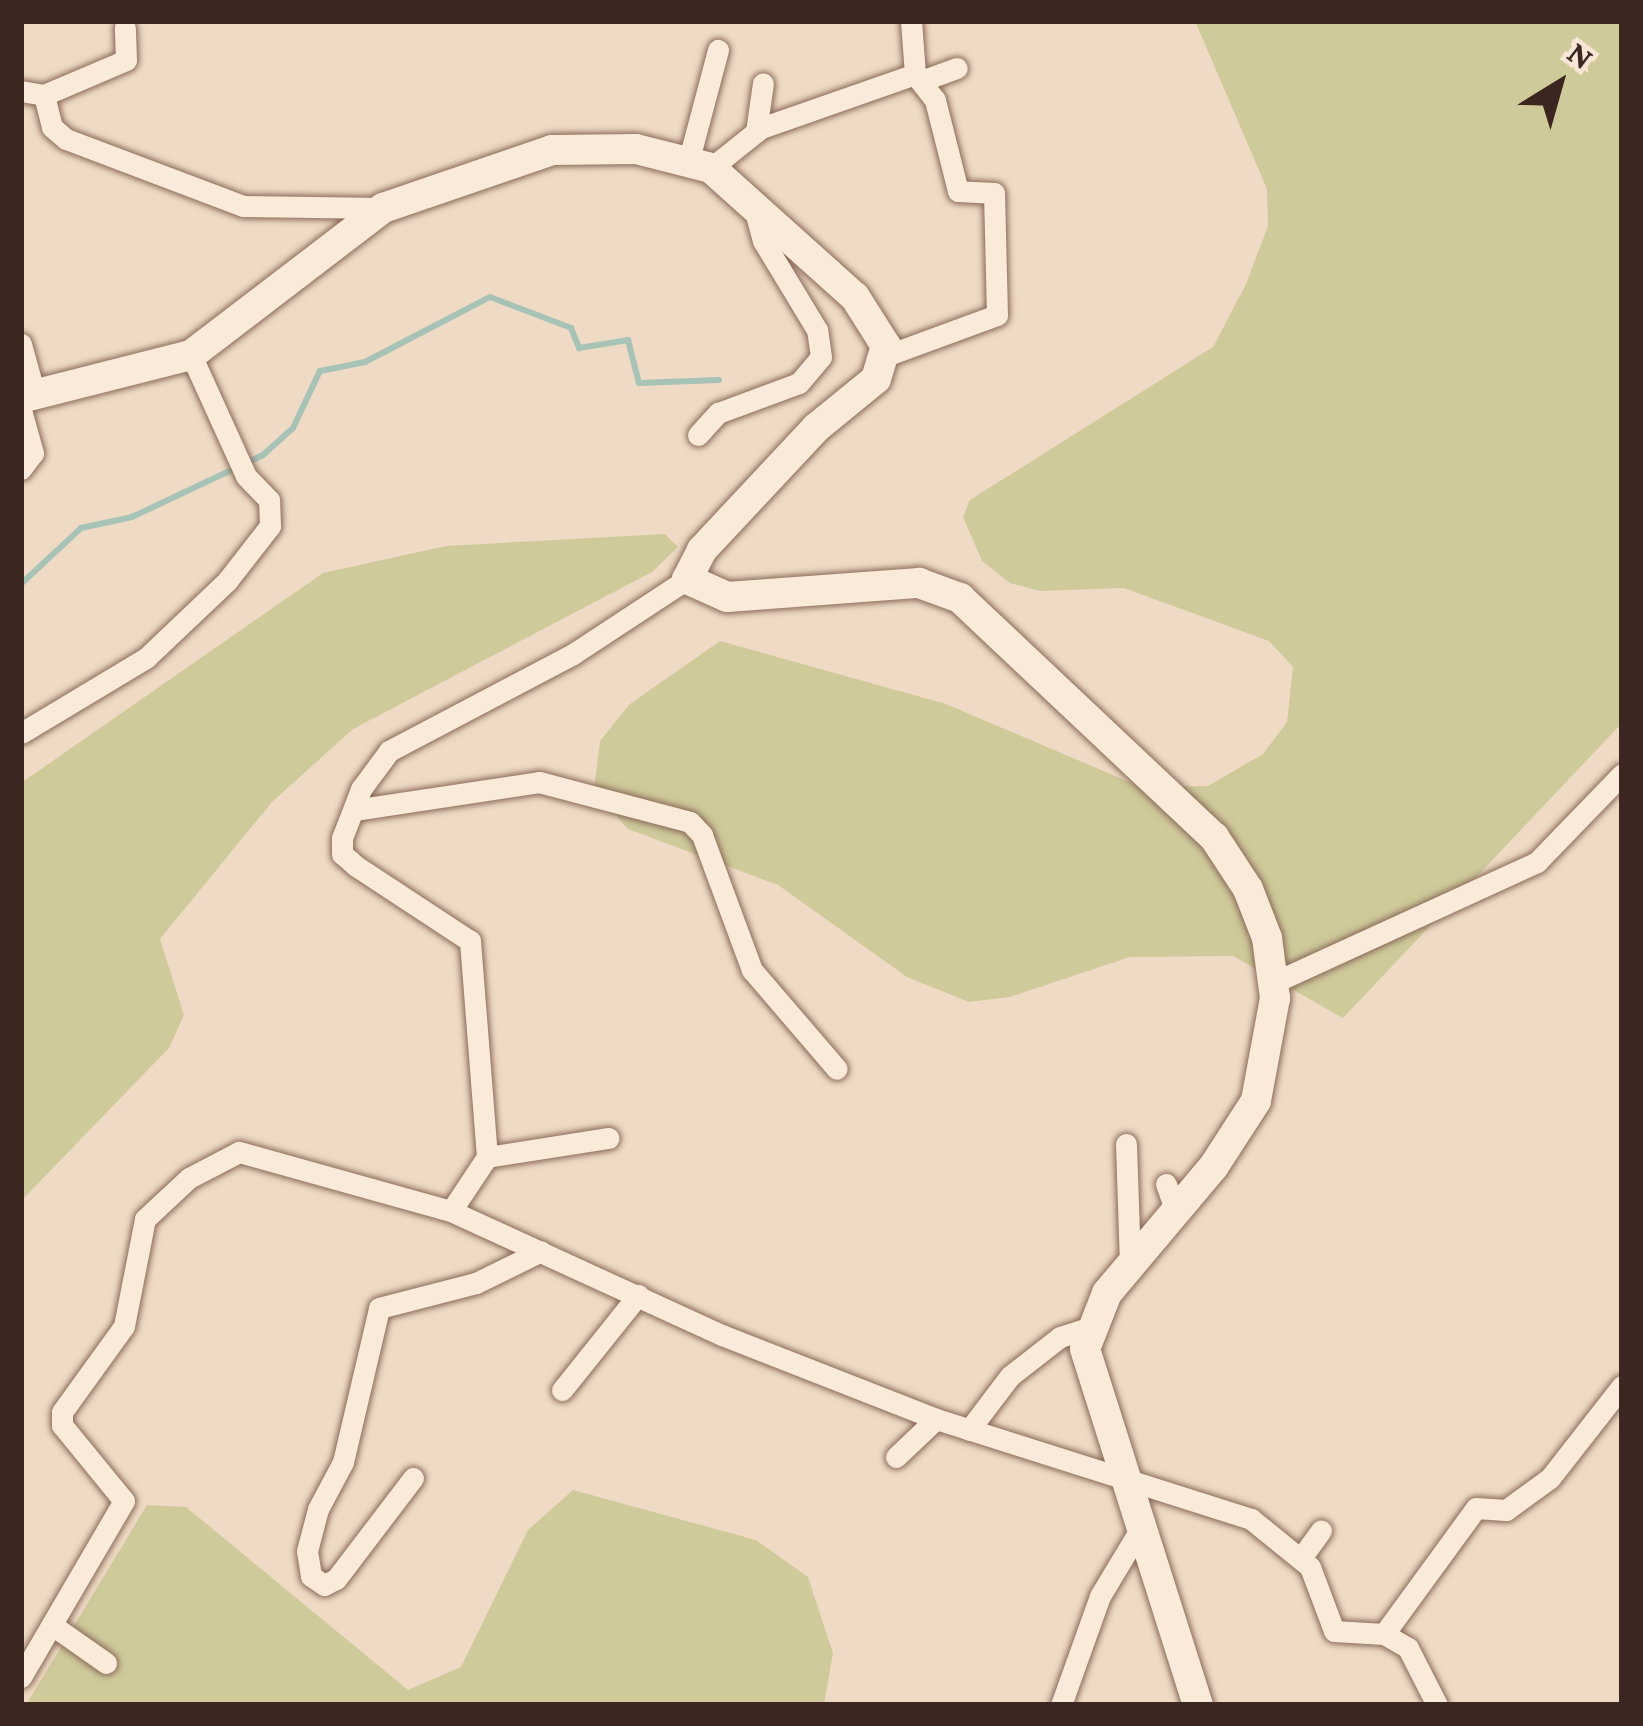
<!DOCTYPE html>
<style>
body{margin:0}
#map{position:relative;width:1643px;height:1726px;overflow:hidden;background:#efdbc5;font-family:"Crimson Pro",serif}
div>[style]{position:absolute}
.green>*{inset:0;background:#ceca99}
.stream>*{height:6px;margin:-3px;padding:0 3px;transform-origin:3px;border-radius:3px;background:#a7c3b5}
.roads{filter:drop-shadow(0 0 3px #8b6b5b) drop-shadow(0 0 3px #8b6b5b)}
.street>*{height:21px;margin:-10.5px;padding:0 10.5px;transform-origin:10.5px;border-radius:10.5px;background:#faead9}
.secondary>*{height:30px;margin:-15px;padding:0 15px;transform-origin:15px;border-radius:15px;background:#faead9}
span{translate:-50% -50%;white-space:nowrap;text-align:center;line-height:1.15;-webkit-text-stroke:9px #f7e6d5;paint-order:stroke}
.frame{position:absolute;inset:0;border:24px solid #3b271f;pointer-events:none}
.north{position:absolute;left:1499px;top:24px;width:120px;height:120px;-webkit-text-stroke:9px #f7e6d5;paint-order:stroke;rotate:37deg;font-size:33px;font-weight:700;line-height:48px;text-align:center;color:#3b271f}
.north::after{content:'';display:block;margin:auto;width:42px;height:54px;background:#3b271f;clip-path:polygon(50% 0,100% 100%,50% 72%,0 100%)}
</style>
<div id="map">
<div class="green">
<i style="clip-path:polygon(1195px 21px,1622px 21px,1622px 723px,1343px 1018px,1233px 956px,1130px 957px,1010px 997px,969px 1002px,907px 977px,778px 885px,628px 829px,594px 791px,600px 741px,630px 704px,720px 641px,946px 704px,1141px 787px,1208px 786px,1263px 754px,1287px 722px,1293px 667px,1269px 641px,1124px 588px,1040px 591px,1010px 583px,982px 561px,963px 517px,970px 500px,1213px 347px,1246px 284px,1268px 226px,1267px 189px)"></i>
<i style="clip-path:polygon(665px 534px,678px 547px,652px 572px,353px 729px,272px 802px,160px 939px,184px 1015px,169px 1048px,21px 1201px,21px 783px,323px 573px,446px 546px)"></i>
<i style="clip-path:polygon(573px 1490px,756px 1540px,808px 1577px,833px 1653px,824px 1705px,26px 1705px,147px 1505px,186px 1507px,408px 1690px,461px 1667px,528px 1530px)"></i>
</div>
<div class="stream">
<i style="left:21px;top:584px;width:82px;rotate:-43deg"></i>
<i style="left:81px;top:528px;width:52px;rotate:-12.2deg"></i>
<i style="left:132px;top:517px;width:145px;rotate:-25.3deg"></i>
<i style="left:263px;top:455px;width:40px;rotate:-42deg"></i>
<i style="left:293px;top:428px;width:63px;rotate:-64.7deg"></i>
<i style="left:320px;top:371px;width:46px;rotate:-11.3deg"></i>
<i style="left:365px;top:362px;width:141px;rotate:-27.5deg"></i>
<i style="left:490px;top:297px;width:87px;rotate:20.9deg"></i>
<i style="left:571px;top:328px;width:22px;rotate:68deg"></i>
<i style="left:579px;top:348px;width:50px;rotate:-9.3deg"></i>
<i style="left:628px;top:340px;width:44px;rotate:75.7deg"></i>
<i style="left:639px;top:383px;width:80px;rotate:-2.1deg"></i>
</div>
<div class="roads">
<div class="street">
<i style="left:921px;top:81px;width:38px;rotate:-20deg"></i>
<i style="left:21px;top:91px;width:23px;rotate:10deg"></i>
<i style="left:44px;top:95px;width:33px;rotate:76deg"></i>
<i style="left:52px;top:127px;width:18px;rotate:41deg"></i>
<i style="left:66px;top:139px;width:189px;rotate:20.7deg"></i>
<i style="left:243px;top:206px;width:140px;rotate:0.8deg"></i>
<i style="left:44px;top:95px;width:89px;rotate:-23.1deg"></i>
<i style="left:126px;top:60px;width:32px;rotate:-92deg"></i>
<i style="left:756px;top:132px;width:49px;rotate:-81.9deg"></i>
<i style="left:689px;top:159px;width:113px;rotate:-75.1deg"></i>
<i style="left:711px;top:168px;width:64px;rotate:-38.7deg"></i>
<i style="left:761px;top:128px;width:163px;rotate:-19.3deg"></i>
<i style="left:915px;top:74px;width:53px;rotate:-94.3deg"></i>
<i style="left:21px;top:344px;width:53px;rotate:74.6deg"></i>
<i style="left:888px;top:355px;width:116px;rotate:-20.2deg"></i>
<i style="left:997px;top:315px;width:122px;rotate:-91.4deg"></i>
<i style="left:994px;top:193px;width:36px;rotate:-177deg"></i>
<i style="left:958px;top:191px;width:94px;rotate:-104.2deg"></i>
<i style="left:935px;top:100px;width:33px;rotate:-128deg"></i>
<i style="left:21px;top:410px;width:45px;rotate:74.4deg"></i>
<i style="left:33px;top:453px;width:20px;rotate:127deg"></i>
<i style="left:698px;top:435px;width:30px;rotate:-48deg"></i>
<i style="left:718px;top:413px;width:86px;rotate:-20.3deg"></i>
<i style="left:799px;top:383px;width:34px;rotate:-50deg"></i>
<i style="left:821px;top:357px;width:27px;rotate:-98deg"></i>
<i style="left:817px;top:330px;width:104px;rotate:-121.2deg"></i>
<i style="left:763px;top:241px;width:35px;rotate:-105deg"></i>
<i style="left:21px;top:733px;width:146px;rotate:-31deg"></i>
<i style="left:146px;top:658px;width:112px;rotate:-43.5deg"></i>
<i style="left:227px;top:581px;width:70px;rotate:-52deg"></i>
<i style="left:270px;top:526px;width:26px;rotate:-92deg"></i>
<i style="left:269px;top:500px;width:33px;rotate:-134deg"></i>
<i style="left:246px;top:476px;width:133px;rotate:-114.4deg"></i>
<i style="left:354px;top:810px;width:187px;rotate:-8.6deg"></i>
<i style="left:539px;top:782px;width:156px;rotate:14.8deg"></i>
<i style="left:690px;top:822px;width:18px;rotate:47deg"></i>
<i style="left:702px;top:835px;width:144px;rotate:69.7deg"></i>
<i style="left:752px;top:970px;width:130px;rotate:49.4deg"></i>
<i style="left:1275px;top:982px;width:288px;rotate:-24.6deg"></i>
<i style="left:1537px;top:862px;width:122px;rotate:-46deg"></i>
<i style="left:1126px;top:1144px;width:118px;rotate:88.1deg"></i>
<i style="left:487px;top:1157px;width:123px;rotate:-8.9deg"></i>
<i style="left:1166px;top:1184px;width:27px;rotate:70deg"></i>
<i style="left:451px;top:1211px;width:65px;rotate:-56.3deg"></i>
<i style="left:487px;top:1157px;width:217px;rotate:-94.5deg"></i>
<i style="left:470px;top:941px;width:136px;rotate:-146.7deg"></i>
<i style="left:356px;top:866px;width:18px;rotate:-139deg"></i>
<i style="left:342px;top:854px;width:16px;rotate:-90deg"></i>
<i style="left:342px;top:838px;width:53px;rotate:-68.8deg"></i>
<i style="left:361px;top:789px;width:47px;rotate:-53.6deg"></i>
<i style="left:389px;top:751px;width:208px;rotate:-27.8deg"></i>
<i style="left:573px;top:654px;width:136px;rotate:-33.3deg"></i>
<i style="left:562px;top:1390px;width:122px;rotate:-51.3deg"></i>
<i style="left:969px;top:1430px;width:68px;rotate:-52.8deg"></i>
<i style="left:1010px;top:1376px;width:63px;rotate:-38deg"></i>
<i style="left:1060px;top:1337px;width:32px;rotate:-18deg"></i>
<i style="left:896px;top:1457px;width:55px;rotate:-43.5deg"></i>
<i style="left:413px;top:1478px;width:127px;rotate:127.3deg"></i>
<i style="left:336px;top:1579px;width:13px;rotate:153deg"></i>
<i style="left:324px;top:1585px;width:16px;rotate:-145deg"></i>
<i style="left:311px;top:1576px;width:25px;rotate:-99deg"></i>
<i style="left:307px;top:1551px;width:43px;rotate:-75.3deg"></i>
<i style="left:318px;top:1509px;width:53px;rotate:-62deg"></i>
<i style="left:343px;top:1462px;width:158px;rotate:-76.8deg"></i>
<i style="left:379px;top:1308px;width:100px;rotate:-14.5deg"></i>
<i style="left:476px;top:1283px;width:72px;rotate:-26.2deg"></i>
<i style="left:1301px;top:1558px;width:34px;rotate:-54deg"></i>
<i style="left:52px;top:1625px;width:66px;rotate:35.1deg"></i>
<i style="left:1384px;top:1634px;width:156px;rotate:-53.9deg"></i>
<i style="left:1476px;top:1508px;width:30px;rotate:4deg"></i>
<i style="left:1506px;top:1510px;width:54px;rotate:-36deg"></i>
<i style="left:1550px;top:1478px;width:117px;rotate:-52deg"></i>
<i style="left:21px;top:1677px;width:204px;rotate:-59.7deg"></i>
<i style="left:124px;top:1501px;width:98px;rotate:-129.2deg"></i>
<i style="left:62px;top:1425px;width:13px;rotate:-90deg"></i>
<i style="left:62px;top:1412px;width:106px;rotate:-54.2deg"></i>
<i style="left:124px;top:1326px;width:109px;rotate:-78.9deg"></i>
<i style="left:145px;top:1219px;width:60px;rotate:-43deg"></i>
<i style="left:189px;top:1178px;width:56px;rotate:-27.5deg"></i>
<i style="left:239px;top:1152px;width:220px;rotate:15.6deg"></i>
<i style="left:451px;top:1211px;width:298px;rotate:24.6deg"></i>
<i style="left:722px;top:1335px;width:230px;rotate:21.4deg"></i>
<i style="left:936px;top:1419px;width:330px;rotate:17.6deg"></i>
<i style="left:1251px;top:1519px;width:76px;rotate:39.1deg"></i>
<i style="left:1310px;top:1567px;width:68px;rotate:69.4deg"></i>
<i style="left:1334px;top:1631px;width:50px;rotate:3.4deg"></i>
<i style="left:1384px;top:1634px;width:28px;rotate:30deg"></i>
<i style="left:1408px;top:1648px;width:64px;rotate:63deg"></i>
<i style="left:1061px;top:1705px;width:116px;rotate:-70.3deg"></i>
<i style="left:1100px;top:1596px;width:76px;rotate:-59deg"></i>
</div>
<div class="secondary">
<i style="left:21px;top:398px;width:175px;rotate:-14.2deg"></i>
<i style="left:191px;top:355px;width:242px;rotate:-37.4deg"></i>
<i style="left:383px;top:208px;width:179px;rotate:-18.9deg"></i>
<i style="left:552px;top:150px;width:84px;rotate:-0.7deg"></i>
<i style="left:636px;top:149px;width:77px;rotate:14.2deg"></i>
<i style="left:711px;top:168px;width:193px;rotate:41.9deg"></i>
<i style="left:855px;top:297px;width:58px;rotate:57.7deg"></i>
<i style="left:886px;top:346px;width:34px;rotate:107deg"></i>
<i style="left:876px;top:379px;width:77px;rotate:140.8deg"></i>
<i style="left:816px;top:428px;width:167px;rotate:133.1deg"></i>
<i style="left:702px;top:550px;width:33px;rotate:117deg"></i>
<i style="left:687px;top:579px;width:44px;rotate:24.2deg"></i>
<i style="left:727px;top:597px;width:193px;rotate:-4.2deg"></i>
<i style="left:919px;top:583px;width:44px;rotate:20.1deg"></i>
<i style="left:960px;top:598px;width:349px;rotate:43.3deg"></i>
<i style="left:1214px;top:837px;width:62px;rotate:56.8deg"></i>
<i style="left:1248px;top:889px;width:53px;rotate:68.8deg"></i>
<i style="left:1267px;top:938px;width:61px;rotate:82.4deg"></i>
<i style="left:1275px;top:998px;width:105px;rotate:100.5deg"></i>
<i style="left:1256px;top:1101px;width:77px;rotate:122.9deg"></i>
<i style="left:1214px;top:1166px;width:166px;rotate:130.1deg"></i>
<i style="left:1107px;top:1293px;width:60px;rotate:111.4deg"></i>
<i style="left:1085px;top:1349px;width:374px;rotate:72.4deg"></i>
</div>
</div>
<div class="frame"></div>
<div class="north">N</div>
</div>
